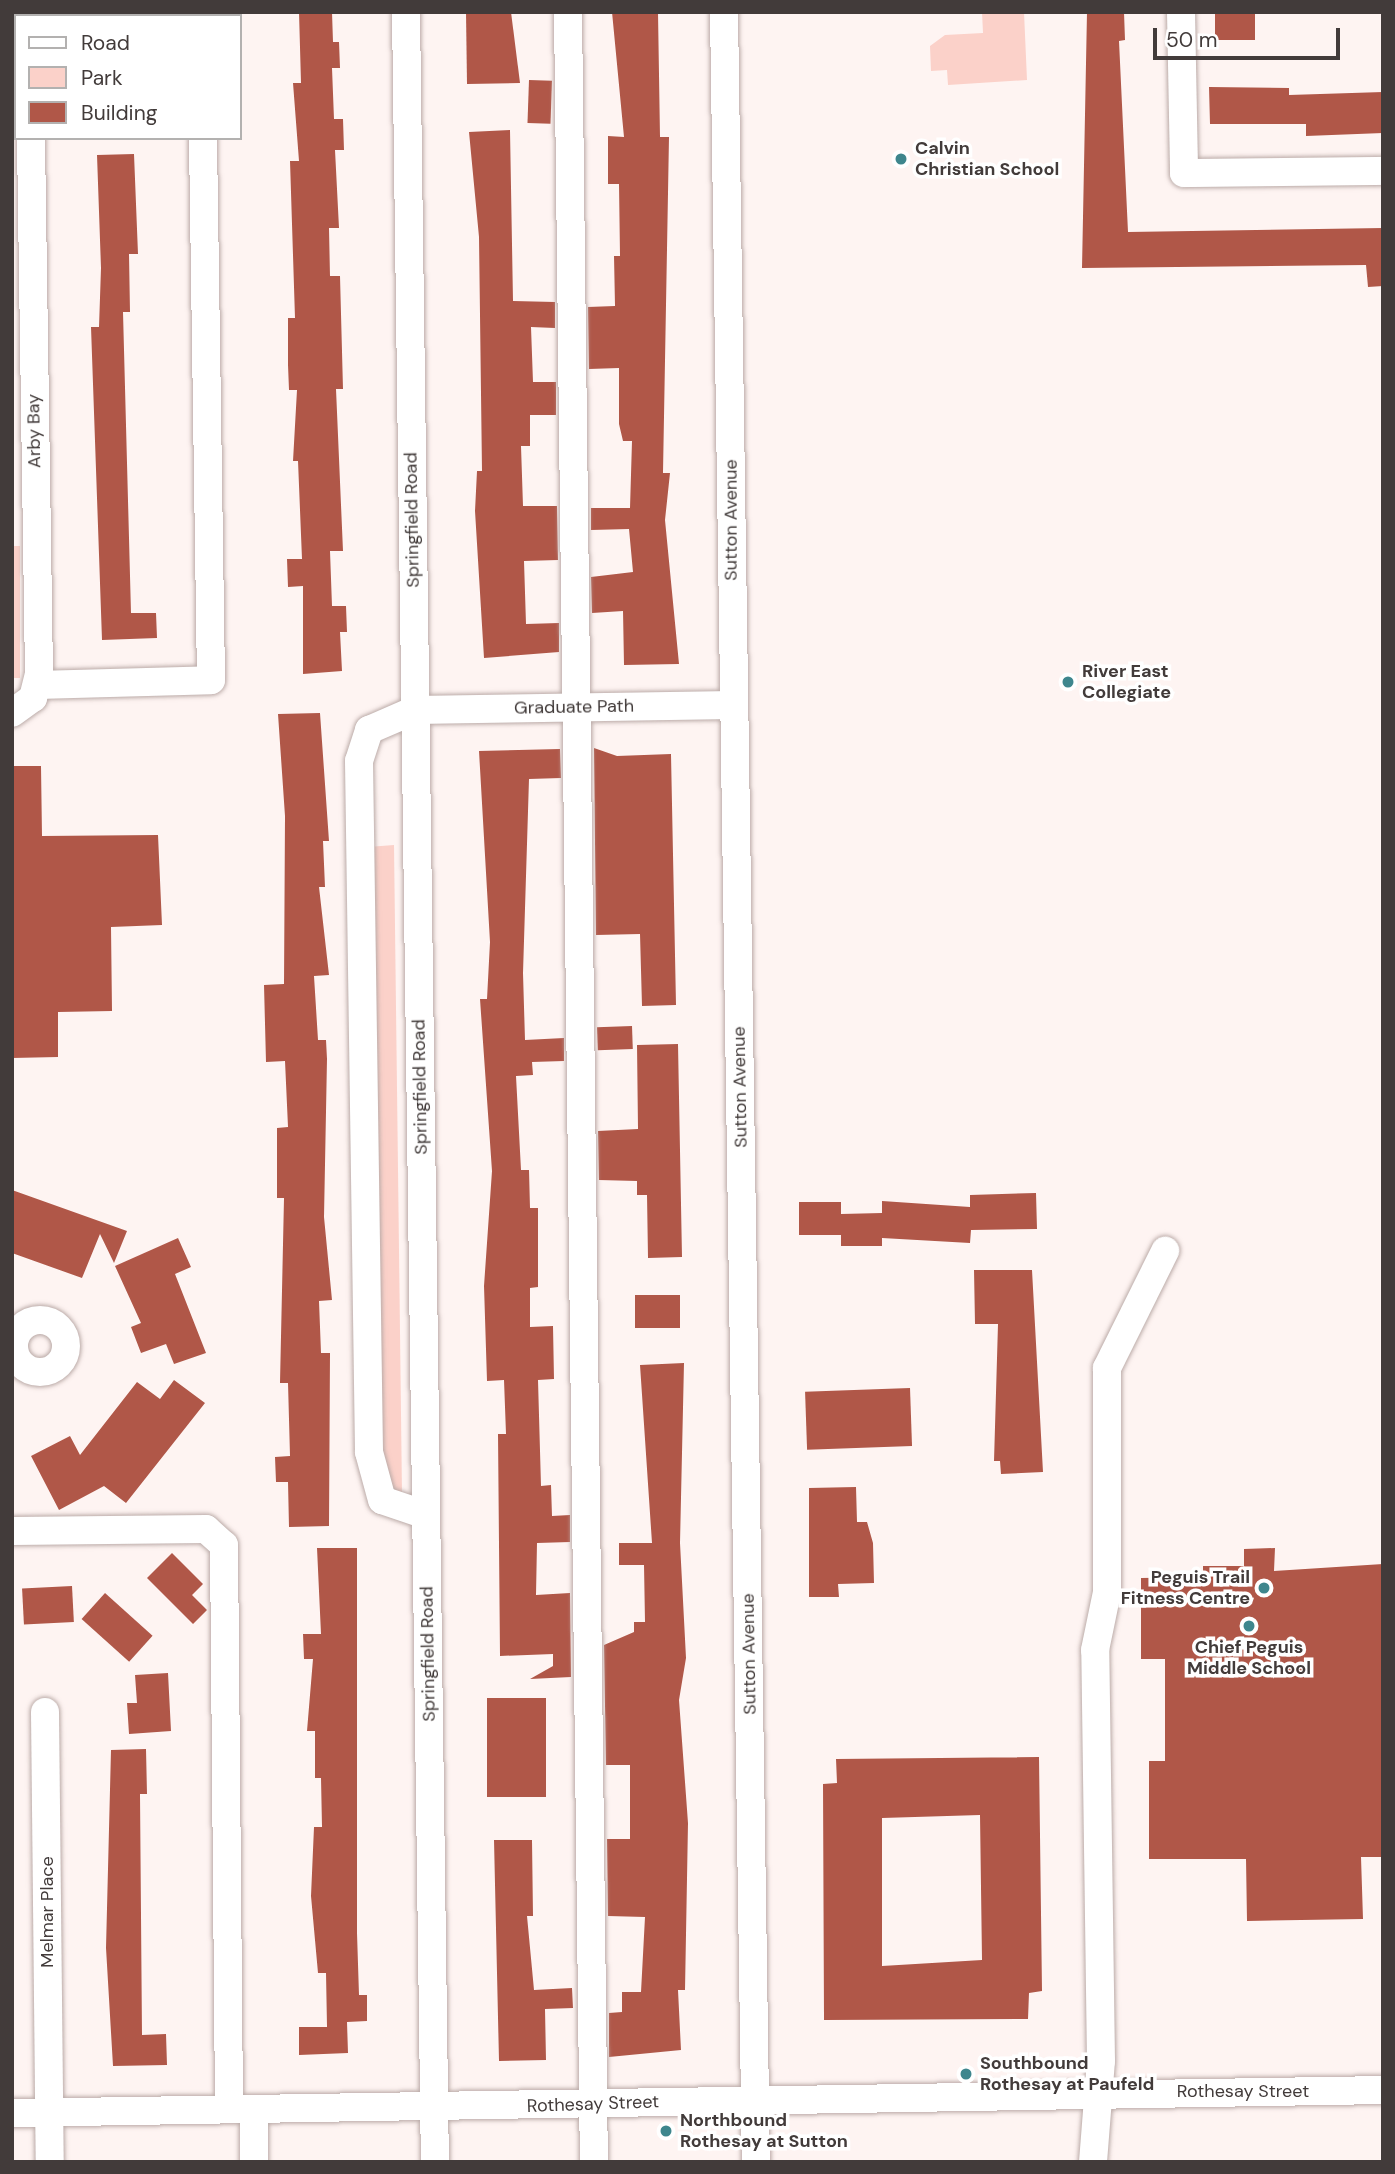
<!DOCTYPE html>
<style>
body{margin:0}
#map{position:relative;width:1395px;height:2174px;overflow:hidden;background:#fef4f2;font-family:"DM Sans",sans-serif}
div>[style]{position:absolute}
.green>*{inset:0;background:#fbd1c9;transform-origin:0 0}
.building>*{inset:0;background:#b05748;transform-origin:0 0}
.roads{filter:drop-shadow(0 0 2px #bbaba8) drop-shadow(0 0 2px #bbaba8)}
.minor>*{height:28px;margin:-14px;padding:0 14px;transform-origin:14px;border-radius:14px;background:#fff}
.minor>.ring{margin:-14px;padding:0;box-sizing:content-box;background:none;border:28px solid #fff;border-radius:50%}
.dots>*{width:19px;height:19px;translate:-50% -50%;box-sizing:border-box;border:4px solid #fff;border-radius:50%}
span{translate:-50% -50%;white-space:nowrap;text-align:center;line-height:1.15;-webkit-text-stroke:7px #fff;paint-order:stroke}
.poi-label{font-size:18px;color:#423b3a;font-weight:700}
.left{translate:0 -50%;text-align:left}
.right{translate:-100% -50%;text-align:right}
.street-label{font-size:18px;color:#423b3a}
.frame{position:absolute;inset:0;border:14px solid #423b3a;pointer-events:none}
.legend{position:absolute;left:14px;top:14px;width:228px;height:126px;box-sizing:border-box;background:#fff;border:2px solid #b3b1b0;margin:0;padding:9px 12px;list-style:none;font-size:21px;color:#423b3a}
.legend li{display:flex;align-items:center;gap:14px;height:35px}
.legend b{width:35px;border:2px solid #b3b1b0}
.scale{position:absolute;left:1153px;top:28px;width:187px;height:32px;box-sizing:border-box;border:4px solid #423b3a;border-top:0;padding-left:9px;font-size:21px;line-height:24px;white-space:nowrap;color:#423b3a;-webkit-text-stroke:5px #fff;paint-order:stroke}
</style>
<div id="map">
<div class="green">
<i style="clip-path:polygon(982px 12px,1024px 12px,1027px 80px,948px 85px,947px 70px,931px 71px,930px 46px,945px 35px,983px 33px)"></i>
<i style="left:12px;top:546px;width:8px;height:132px"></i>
<i style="clip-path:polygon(394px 845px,402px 1494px,392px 1493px,382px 1469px,368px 847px)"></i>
</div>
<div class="building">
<i style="clip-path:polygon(299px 12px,332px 12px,333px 42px,339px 42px,340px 68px,332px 68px,334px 119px,343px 119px,344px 150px,335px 150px,339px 228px,329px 228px,330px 276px,340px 276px,343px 389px,336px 389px,343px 551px,330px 551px,332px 606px,346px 606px,347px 632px,340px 632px,342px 671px,303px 674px,303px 586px,288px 587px,287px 559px,302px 559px,298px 461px,293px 461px,297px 390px,289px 390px,288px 365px,288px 318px,295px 318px,290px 161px,299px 161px,293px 83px,301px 83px)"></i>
<i style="clip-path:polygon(466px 12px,511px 12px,520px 83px,467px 84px)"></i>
<i style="clip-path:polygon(612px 12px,658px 12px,660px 137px,669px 137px,663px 473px,670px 473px,665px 520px,679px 664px,624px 665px,623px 611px,592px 613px,591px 577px,633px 572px,629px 529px,591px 530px,591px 508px,630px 508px,632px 441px,623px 441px,619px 424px,619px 368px,589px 369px,588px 307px,615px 306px,614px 256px,620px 256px,619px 184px,608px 184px,608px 136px,624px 137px)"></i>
<i style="clip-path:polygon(1087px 12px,1124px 12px,1125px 40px,1119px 41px,1128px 232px,1383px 228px,1383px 286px,1368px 287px,1366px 265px,1082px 268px)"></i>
<i style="left:1215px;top:12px;width:40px;height:28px"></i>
<i style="left:529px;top:80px;width:23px;height:43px;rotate:2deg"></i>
<i style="clip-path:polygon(1209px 87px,1289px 88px,1289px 95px,1383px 92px,1383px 133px,1306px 136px,1306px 124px,1210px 124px)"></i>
<i style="clip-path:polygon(510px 130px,513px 301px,555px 302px,555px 328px,531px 327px,533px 382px,556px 382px,556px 415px,530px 415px,530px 446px,521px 446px,523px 506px,557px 506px,558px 560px,524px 561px,526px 624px,559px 623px,559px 652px,484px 658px,475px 511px,477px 471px,482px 471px,479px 237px,469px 132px)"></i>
<i style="clip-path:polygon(134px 154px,138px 254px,129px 254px,130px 312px,123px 312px,131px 613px,156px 613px,157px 638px,102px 640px,91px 327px,99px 327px,101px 268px,97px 155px)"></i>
<i style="clip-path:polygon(320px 713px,329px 841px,323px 841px,325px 887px,319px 887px,329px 975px,314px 976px,318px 1040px,326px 1040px,327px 1059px,324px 1217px,332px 1300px,319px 1301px,321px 1353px,330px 1353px,329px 1526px,289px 1527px,288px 1482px,276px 1482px,275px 1457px,290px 1456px,288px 1383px,280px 1383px,284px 1198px,277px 1198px,277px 1128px,288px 1127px,285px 1061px,266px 1062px,264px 985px,284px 984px,285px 816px,278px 714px)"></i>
<i style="clip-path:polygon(594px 748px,617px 756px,671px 754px,676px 1005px,642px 1006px,640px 934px,596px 935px)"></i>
<i style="clip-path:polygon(560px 749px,561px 778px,529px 779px,523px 973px,525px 1040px,564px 1038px,564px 1061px,532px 1062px,533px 1075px,516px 1076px,521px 1170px,529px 1170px,530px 1208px,538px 1208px,538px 1287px,530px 1288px,530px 1327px,553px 1326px,554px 1379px,538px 1380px,541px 1486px,551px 1485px,552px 1516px,570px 1515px,570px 1542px,537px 1543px,536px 1595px,570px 1593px,571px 1677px,530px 1679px,553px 1666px,553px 1654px,500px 1656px,498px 1434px,506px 1434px,504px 1380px,487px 1381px,484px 1286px,492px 1171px,480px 999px,487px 999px,490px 942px,479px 751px)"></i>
<i style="clip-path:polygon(12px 766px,41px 766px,42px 836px,158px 835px,162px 925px,111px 927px,112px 1011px,58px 1012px,58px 1057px,12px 1058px)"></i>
<i style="left:632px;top:1026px;width:23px;height:35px;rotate:88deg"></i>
<i style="clip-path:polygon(678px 1044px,682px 1257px,648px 1258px,647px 1195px,637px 1195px,637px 1181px,599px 1180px,598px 1131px,638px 1129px,637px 1045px)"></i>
<i style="clip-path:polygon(12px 1190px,127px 1231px,114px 1263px,100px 1234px,82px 1278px,12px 1253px)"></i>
<i style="clip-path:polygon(1036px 1193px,1037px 1229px,971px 1230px,970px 1243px,882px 1238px,882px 1246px,841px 1246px,841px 1235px,799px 1235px,799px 1202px,841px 1202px,841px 1214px,882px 1213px,882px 1201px,970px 1207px,970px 1195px)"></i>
<i style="clip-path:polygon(178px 1238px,191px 1267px,175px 1274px,206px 1353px,174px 1364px,166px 1344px,141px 1353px,131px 1327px,141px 1323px,115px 1266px)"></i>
<i style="clip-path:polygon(974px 1270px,1032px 1270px,1043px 1472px,1001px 1474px,1000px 1461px,994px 1461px,998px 1324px,975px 1324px)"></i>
<i style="left:635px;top:1295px;width:45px;height:33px"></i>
<i style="clip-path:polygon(684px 1363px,680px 1543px,686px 1658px,679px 1700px,688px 1823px,685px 1990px,678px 1990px,681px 2050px,609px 2057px,609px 2013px,622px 2012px,622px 1992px,641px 1992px,645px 1917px,608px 1916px,607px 1839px,630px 1839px,630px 1765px,606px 1765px,604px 1645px,634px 1632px,634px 1622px,645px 1622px,644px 1565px,619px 1565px,619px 1543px,652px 1543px,640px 1365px)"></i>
<i style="clip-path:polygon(174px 1380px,205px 1403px,126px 1503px,104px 1486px,59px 1510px,31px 1456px,70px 1436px,80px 1455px,137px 1382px,160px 1399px)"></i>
<i style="left:910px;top:1388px;width:58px;height:105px;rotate:88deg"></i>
<i style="clip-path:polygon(856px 1487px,857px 1522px,867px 1522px,873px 1543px,874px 1583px,838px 1584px,839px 1597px,809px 1597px,809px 1488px)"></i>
<i style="clip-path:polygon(317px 1548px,357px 1548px,357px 1933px,359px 1995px,367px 1995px,367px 2021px,347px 2022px,348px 2053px,299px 2055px,299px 2027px,327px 2027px,326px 1973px,318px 1973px,311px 1896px,314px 1827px,322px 1827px,321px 1778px,315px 1778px,315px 1731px,307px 1731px,313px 1659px,304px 1659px,303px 1634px,321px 1634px)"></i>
<i style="clip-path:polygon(1275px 1548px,1274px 1571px,1383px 1564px,1383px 1857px,1361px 1857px,1363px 1919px,1247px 1921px,1246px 1859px,1149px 1859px,1149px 1761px,1165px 1761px,1165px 1659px,1141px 1659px,1141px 1578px,1203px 1577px,1203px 1566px,1244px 1566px,1244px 1549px)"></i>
<i style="clip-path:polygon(172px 1553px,203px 1584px,192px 1595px,207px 1610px,193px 1624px,147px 1578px)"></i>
<i style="left:72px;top:1586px;width:36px;height:50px;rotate:87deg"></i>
<i style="left:105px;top:1593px;width:64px;height:35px;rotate:42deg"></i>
<i style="clip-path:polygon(168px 1673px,171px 1731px,129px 1734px,127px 1703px,137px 1703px,135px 1675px)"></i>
<i style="left:546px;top:1698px;width:99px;height:59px;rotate:90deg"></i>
<i style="clip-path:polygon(146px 1749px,147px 1794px,140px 1794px,142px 2035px,166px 2034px,167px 2065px,113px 2066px,106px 1948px,111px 1750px)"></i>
<i style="clip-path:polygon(evenodd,1039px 1757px,1042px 1991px,1029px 1993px,1028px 2019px,824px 2020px,823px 1784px,837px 1783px,836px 1759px,1039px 1757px,980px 1815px,982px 1960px,882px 1966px,882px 1818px,980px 1815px)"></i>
<i style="clip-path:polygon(494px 1840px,532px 1840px,533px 1916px,527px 1916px,534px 1990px,572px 1988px,573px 2008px,545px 2009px,546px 2060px,499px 2061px)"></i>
</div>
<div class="roads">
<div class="minor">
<i style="left:30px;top:12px;width:4px;rotate:90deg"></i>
<i style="left:201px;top:12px;width:4px;rotate:90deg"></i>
<i style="left:406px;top:12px;width:2150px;rotate:89.23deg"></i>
<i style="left:568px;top:12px;width:2150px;rotate:89.31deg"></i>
<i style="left:724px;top:12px;width:2150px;rotate:89.15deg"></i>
<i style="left:1181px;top:12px;width:161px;rotate:88.9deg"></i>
<i style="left:1184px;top:173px;width:199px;rotate:-0.6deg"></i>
<i style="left:37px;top:685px;width:174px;rotate:-1.6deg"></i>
<i style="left:211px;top:680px;width:542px;rotate:-90.85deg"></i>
<i style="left:12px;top:713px;width:26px;rotate:-36deg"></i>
<i style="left:33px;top:698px;width:25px;rotate:-76deg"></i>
<i style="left:39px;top:674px;width:536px;rotate:-90.86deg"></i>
<i class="ring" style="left:14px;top:1320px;width:24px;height:24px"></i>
<i style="left:426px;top:1515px;width:46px;rotate:-161.2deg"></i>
<i style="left:382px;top:1500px;width:50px;rotate:-105.2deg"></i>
<i style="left:369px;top:1452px;width:691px;rotate:-90.83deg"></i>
<i style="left:359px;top:761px;width:33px;rotate:-72deg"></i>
<i style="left:369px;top:730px;width:50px;rotate:-23.5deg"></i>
<i style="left:415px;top:710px;width:318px;rotate:-0.9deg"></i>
<i style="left:12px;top:1531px;width:194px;rotate:-0.6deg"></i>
<i style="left:206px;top:1529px;width:24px;rotate:42deg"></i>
<i style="left:224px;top:1545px;width:564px;rotate:89.49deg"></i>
<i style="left:45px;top:1712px;width:450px;rotate:89.4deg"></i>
<i style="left:254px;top:2109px;width:53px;rotate:90deg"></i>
<i style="left:12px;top:2113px;width:1371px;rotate:-0.96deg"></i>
<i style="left:1093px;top:2162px;width:101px;rotate:-85.5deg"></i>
<i style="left:1101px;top:2061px;width:411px;rotate:-90.8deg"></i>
<i style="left:1095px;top:1650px;width:59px;rotate:-78.3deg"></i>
<i style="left:1107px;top:1592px;width:224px;rotate:-90deg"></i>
<i style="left:1107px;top:1368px;width:131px;rotate:-63.6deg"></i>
</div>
</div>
<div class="dots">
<i style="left:901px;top:159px;background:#3e868d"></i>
<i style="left:1068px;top:682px;background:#3e868d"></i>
<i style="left:1264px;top:1588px;background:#3e868d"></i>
<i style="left:1249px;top:1626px;background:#3e868d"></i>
<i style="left:966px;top:2074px;background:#3e868d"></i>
<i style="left:666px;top:2131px;background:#3e868d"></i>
</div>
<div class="poi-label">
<span class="left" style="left:915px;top:159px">Calvin<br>Christian School</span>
<span class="left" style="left:1082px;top:682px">River East<br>Collegiate</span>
<span class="right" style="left:1250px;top:1588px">Peguis Trail<br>Fitness Centre</span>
<span style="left:1249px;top:1658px">Chief Peguis<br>Middle School</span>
<span class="left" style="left:980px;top:2074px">Southbound<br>Rothesay at Paufeld</span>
<span class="left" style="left:680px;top:2131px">Northbound<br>Rothesay at Sutton</span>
</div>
<div class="street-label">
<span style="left:34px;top:431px;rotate:-91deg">Arby Bay</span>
<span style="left:412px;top:520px;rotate:-91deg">Springfield Road</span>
<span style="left:731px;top:520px;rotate:-90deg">Sutton Avenue</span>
<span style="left:574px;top:707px;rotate:-1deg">Graduate Path</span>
<span style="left:420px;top:1087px;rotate:-91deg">Springfield Road</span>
<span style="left:740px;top:1087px;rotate:-91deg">Sutton Avenue</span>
<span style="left:428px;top:1654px;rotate:-91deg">Springfield Road</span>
<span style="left:749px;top:1654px;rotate:-91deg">Sutton Avenue</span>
<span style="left:47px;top:1912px;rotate:-90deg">Melmar Place</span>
<span style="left:1243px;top:2091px">Rothesay Street</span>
<span style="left:593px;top:2104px;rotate:-2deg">Rothesay Street</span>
</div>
<div class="frame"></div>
<ul class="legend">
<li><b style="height:9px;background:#fff"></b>Road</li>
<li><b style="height:19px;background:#fbd1c9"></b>Park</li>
<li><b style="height:19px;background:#b05748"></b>Building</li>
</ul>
<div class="scale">50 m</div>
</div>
